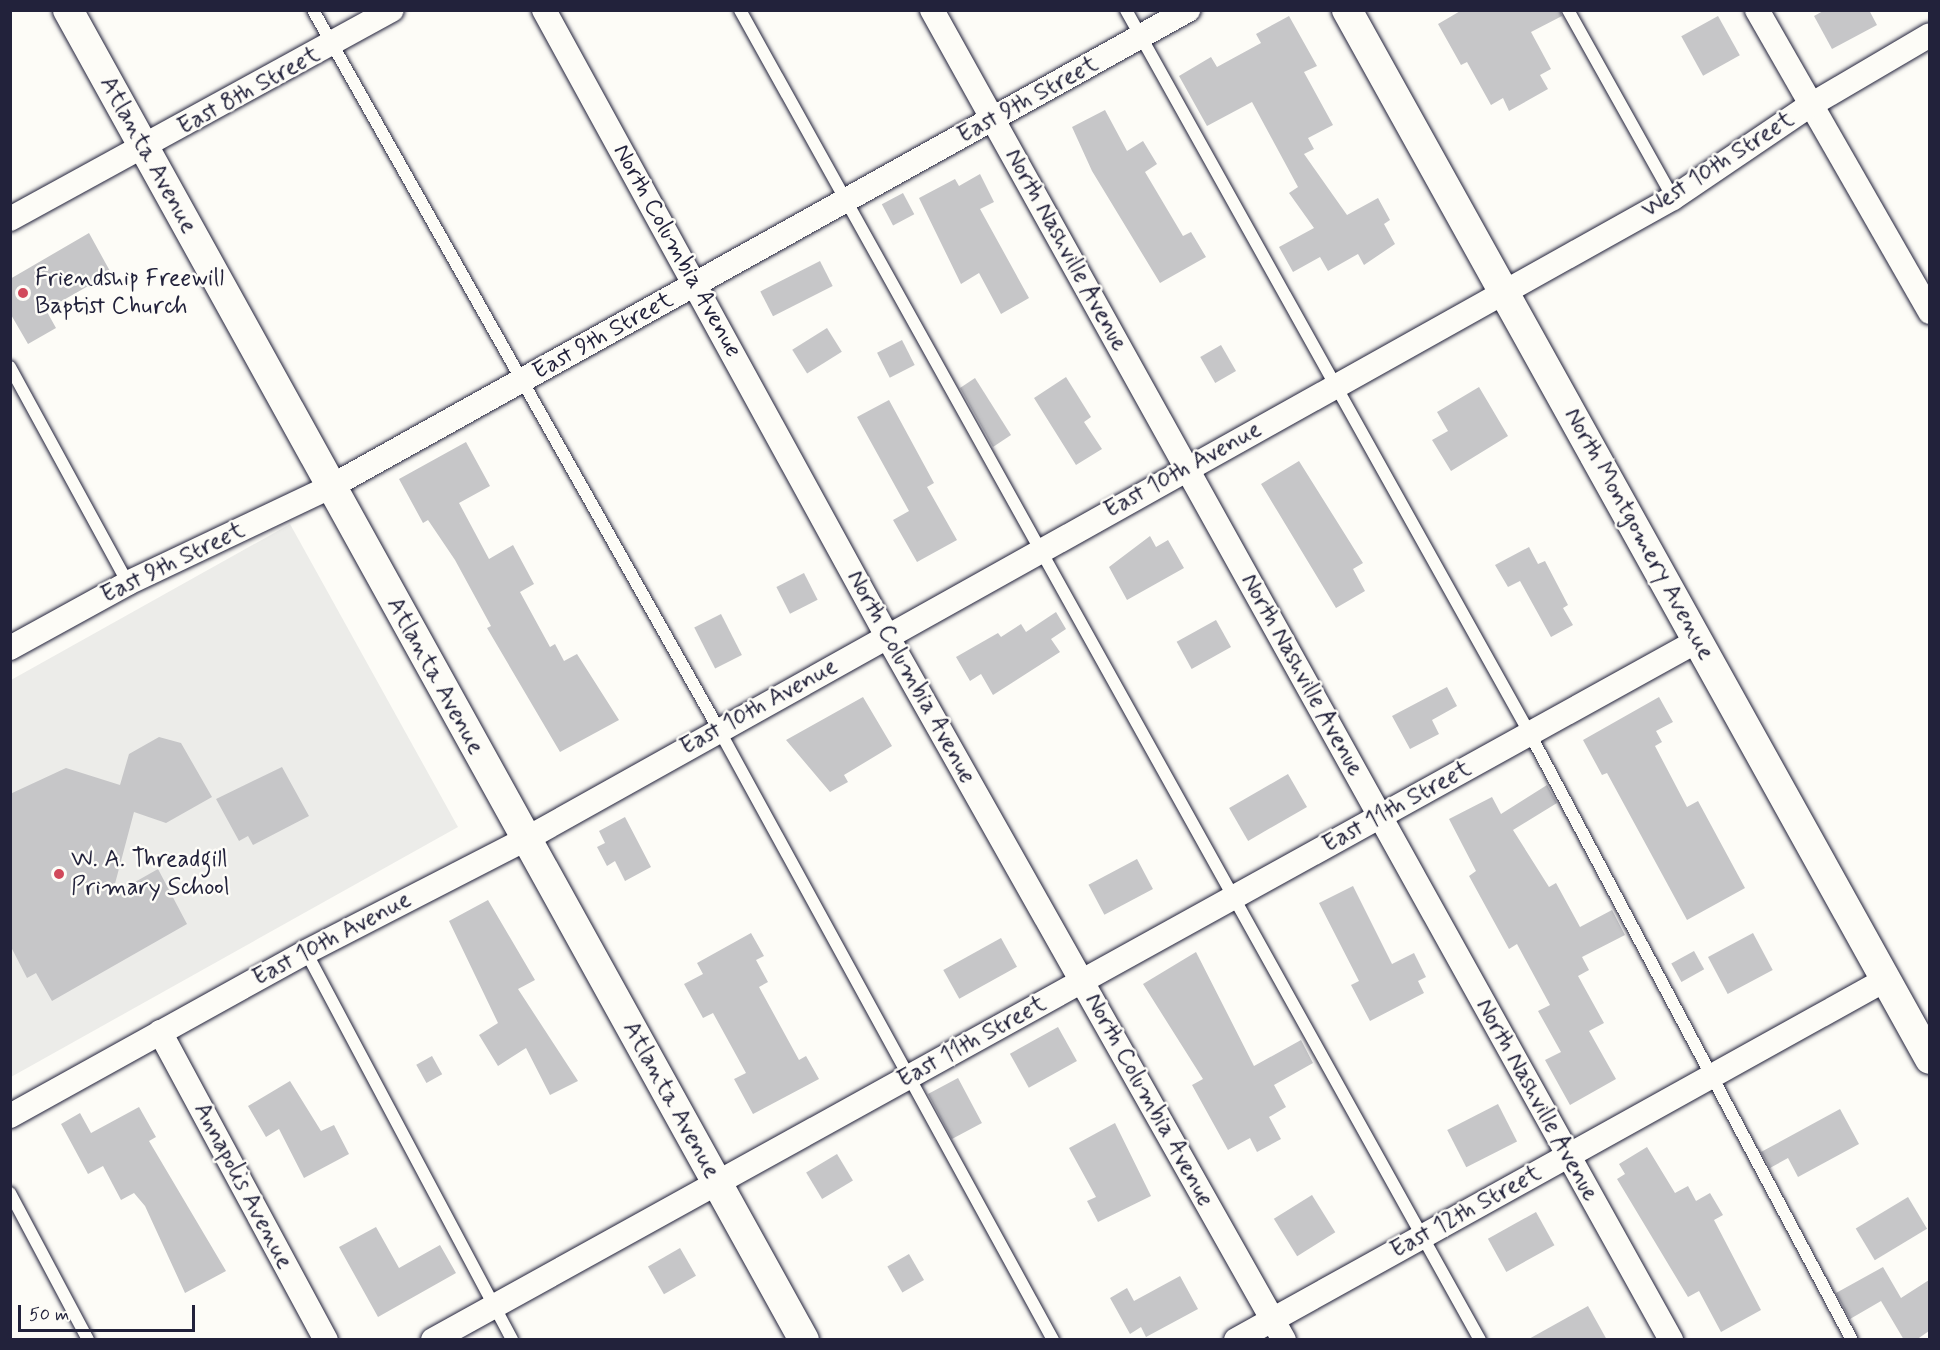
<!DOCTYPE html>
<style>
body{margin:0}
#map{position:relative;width:1940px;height:1350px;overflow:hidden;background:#fdfcf7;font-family:Mynerve,sans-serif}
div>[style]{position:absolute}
.built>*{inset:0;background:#ecece9}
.building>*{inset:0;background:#c6c6c8;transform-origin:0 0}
.roads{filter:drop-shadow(0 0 2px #22223b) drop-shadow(0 0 2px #22223b)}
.service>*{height:12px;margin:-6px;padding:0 6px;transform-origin:6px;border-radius:6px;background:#fdfcf7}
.minor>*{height:24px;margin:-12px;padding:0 12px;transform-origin:12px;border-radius:12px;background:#fdfcf7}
.tertiary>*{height:30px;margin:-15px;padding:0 15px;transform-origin:15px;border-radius:15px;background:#fdfcf7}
.dots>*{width:16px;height:16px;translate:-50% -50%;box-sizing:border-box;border:3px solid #fdfcf7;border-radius:50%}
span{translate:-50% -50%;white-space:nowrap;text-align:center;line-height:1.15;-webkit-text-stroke:5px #fdfcf7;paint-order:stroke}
.street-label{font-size:24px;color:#22223b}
.poi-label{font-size:24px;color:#22223b}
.left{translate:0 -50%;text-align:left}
.frame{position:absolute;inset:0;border:12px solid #22223b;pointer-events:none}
.scale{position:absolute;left:18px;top:1305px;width:177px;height:27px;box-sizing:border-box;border:3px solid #22223b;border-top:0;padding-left:8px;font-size:18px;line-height:21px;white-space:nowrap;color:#22223b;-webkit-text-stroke:4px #fdfcf7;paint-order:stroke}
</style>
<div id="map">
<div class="built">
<i style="clip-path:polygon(290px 524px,458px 827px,11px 1077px,11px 680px)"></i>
</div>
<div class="building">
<i style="clip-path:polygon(1462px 10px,1560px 10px,1562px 16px,1531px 32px,1551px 69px,1540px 75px,1548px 89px,1509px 111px,1503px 98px,1491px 105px,1467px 62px,1461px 65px,1438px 24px)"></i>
<i style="clip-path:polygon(1825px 10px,1869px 10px,1877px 25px,1832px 49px,1814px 16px)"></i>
<i style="clip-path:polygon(1289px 16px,1317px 66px,1304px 72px,1333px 125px,1308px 138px,1314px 149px,1304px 154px,1347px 215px,1378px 198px,1390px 220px,1384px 224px,1395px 244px,1364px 265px,1358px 254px,1328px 271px,1320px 257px,1293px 272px,1279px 247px,1314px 228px,1289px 193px,1298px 187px,1252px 102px,1207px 126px,1179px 76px,1211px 57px,1217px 67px,1261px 43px,1256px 34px)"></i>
<i style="left:1718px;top:16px;width:45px;height:42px;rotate:61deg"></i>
<i style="clip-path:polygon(1105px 110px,1127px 151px,1143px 141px,1157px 164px,1145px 172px,1183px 236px,1191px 232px,1206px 257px,1160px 283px,1092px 171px,1072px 127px)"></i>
<i style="clip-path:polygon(980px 174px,994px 202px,980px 209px,1029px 298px,1001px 314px,979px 273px,961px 284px,919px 198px,955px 179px,959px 186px)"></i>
<i style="left:903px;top:193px;width:24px;height:24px;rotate:62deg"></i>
<i style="clip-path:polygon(89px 233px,111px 273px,46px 310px,56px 328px,28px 344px,10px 313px,10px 279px)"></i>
<i style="left:820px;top:261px;width:28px;height:67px;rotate:63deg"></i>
<i style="left:827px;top:328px;width:28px;height:41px;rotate:58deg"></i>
<i style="left:902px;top:340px;width:28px;height:28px;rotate:63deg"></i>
<i style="left:1221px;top:345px;width:30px;height:24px;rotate:60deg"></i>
<i style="clip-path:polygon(1066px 377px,1091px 417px,1084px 422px,1102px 449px,1076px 465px,1034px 398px)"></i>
<i style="clip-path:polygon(975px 378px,1011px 435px,993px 447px,960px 388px)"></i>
<i style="clip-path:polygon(1479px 387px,1508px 436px,1451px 471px,1432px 440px,1448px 431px,1437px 412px)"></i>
<i style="clip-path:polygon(889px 400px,934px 483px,927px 487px,957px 540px,917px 562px,893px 520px,909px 511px,857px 417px)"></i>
<i style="clip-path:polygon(466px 442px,490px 486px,459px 503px,489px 559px,513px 545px,534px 584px,520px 592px,550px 647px,555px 644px,564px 661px,577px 654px,619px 720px,560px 752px,487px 628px,491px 626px,455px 560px,428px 520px,423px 523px,399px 479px)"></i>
<i style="clip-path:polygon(1299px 461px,1363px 563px,1353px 569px,1365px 591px,1336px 608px,1261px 484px)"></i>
<i style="clip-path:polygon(1150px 536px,1156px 547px,1168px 540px,1184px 568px,1127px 600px,1109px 567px)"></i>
<i style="clip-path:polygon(1529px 547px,1538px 564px,1545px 561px,1568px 605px,1563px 608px,1573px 625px,1551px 637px,1520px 581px,1508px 587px,1495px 565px)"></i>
<i style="left:804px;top:573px;width:30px;height:31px;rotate:63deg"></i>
<i style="clip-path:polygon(1056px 612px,1066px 629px,1051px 639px,1060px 652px,993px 695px,981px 674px,970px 681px,956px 657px,998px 633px,1001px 637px,1021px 624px,1026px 632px)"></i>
<i style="left:721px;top:614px;width:46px;height:30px;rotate:63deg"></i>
<i style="left:1216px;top:620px;width:31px;height:45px;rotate:61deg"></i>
<i style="clip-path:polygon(1447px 687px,1457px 706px,1432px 720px,1439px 734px,1410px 749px,1392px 716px)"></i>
<i style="clip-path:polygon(863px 697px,892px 746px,844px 775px,848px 782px,830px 792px,786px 740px)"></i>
<i style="clip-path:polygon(1659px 697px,1673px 722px,1656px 731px,1662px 742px,1655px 746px,1687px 807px,1698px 801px,1745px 888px,1687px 920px,1607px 773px,1602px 775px,1583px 740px)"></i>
<i style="clip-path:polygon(159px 737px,181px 743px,212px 797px,166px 823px,134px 812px,112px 895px,158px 869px,187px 924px,52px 1001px,36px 973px,27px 978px,10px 945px,10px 794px,66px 768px,120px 785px,129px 754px)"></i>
<i style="clip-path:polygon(282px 767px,309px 816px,253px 845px,248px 836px,239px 841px,216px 799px)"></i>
<i style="left:1288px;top:774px;width:38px;height:68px;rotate:60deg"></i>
<i style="clip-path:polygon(1547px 785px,1557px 803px,1513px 830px,1549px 887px,1556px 883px,1580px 927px,1612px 910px,1625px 935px,1582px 957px,1589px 970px,1578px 976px,1604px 1023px,1589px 1031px,1616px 1079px,1570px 1105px,1545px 1060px,1561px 1052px,1538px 1011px,1550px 1005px,1517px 944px,1509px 949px,1492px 918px,1469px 876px,1476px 871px,1449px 819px,1492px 797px,1501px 814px)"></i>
<i style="clip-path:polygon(625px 817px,651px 867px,625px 881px,615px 861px,607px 866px,597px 847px,605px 843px,599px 831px)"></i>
<i style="left:1137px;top:859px;width:34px;height:55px;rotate:62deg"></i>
<i style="clip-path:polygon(1353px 886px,1392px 964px,1414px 953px,1426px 977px,1418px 981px,1424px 993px,1370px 1021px,1351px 985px,1359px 981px,1319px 903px)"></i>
<i style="clip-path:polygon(488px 900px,535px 980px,518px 989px,578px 1081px,550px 1095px,526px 1048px,498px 1066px,479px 1035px,498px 1023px,449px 921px)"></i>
<i style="clip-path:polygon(751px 933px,764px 956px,756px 960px,768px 982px,759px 987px,799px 1060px,806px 1056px,819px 1079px,753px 1114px,734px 1079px,746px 1073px,713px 1013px,703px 1018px,684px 984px,703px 974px,697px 963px)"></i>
<i style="left:1753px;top:933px;width:42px;height:51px;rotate:62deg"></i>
<i style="left:1001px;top:938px;width:33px;height:66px;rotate:61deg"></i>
<i style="left:1694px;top:951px;width:21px;height:26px;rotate:61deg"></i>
<i style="clip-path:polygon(1196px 952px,1254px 1066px,1301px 1040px,1313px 1063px,1274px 1085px,1286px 1107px,1269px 1117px,1281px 1139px,1257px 1152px,1250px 1138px,1228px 1150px,1192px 1085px,1203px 1079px,1143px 984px)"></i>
<i style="left:1058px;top:1027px;width:39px;height:55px;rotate:61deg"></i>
<i style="left:432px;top:1056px;width:21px;height:18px;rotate:61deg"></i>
<i style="left:958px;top:1078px;width:51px;height:34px;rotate:62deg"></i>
<i style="clip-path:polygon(290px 1081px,321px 1131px,334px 1125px,349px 1154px,304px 1178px,279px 1129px,266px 1137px,248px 1106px)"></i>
<i style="left:1498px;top:1104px;width:42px;height:57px;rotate:63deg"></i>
<i style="clip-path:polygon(139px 1107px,156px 1137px,149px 1141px,226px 1271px,185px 1293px,145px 1206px,134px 1193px,121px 1200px,103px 1166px,88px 1174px,61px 1124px,80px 1113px,91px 1133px)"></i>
<i style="clip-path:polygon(1840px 1109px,1859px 1144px,1798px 1177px,1788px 1158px,1770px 1168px,1761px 1152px)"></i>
<i style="clip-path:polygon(1115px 1123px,1151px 1196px,1098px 1222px,1087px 1201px,1096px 1197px,1069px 1148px)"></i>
<i style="clip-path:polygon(1647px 1147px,1675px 1193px,1688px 1186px,1696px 1201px,1710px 1193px,1723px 1215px,1714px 1220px,1761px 1310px,1721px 1332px,1699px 1291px,1688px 1297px,1617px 1179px,1625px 1174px,1619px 1164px)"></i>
<i style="left:837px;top:1154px;width:31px;height:36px;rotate:59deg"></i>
<i style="left:1312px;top:1195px;width:44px;height:45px;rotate:58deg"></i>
<i style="left:1908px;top:1197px;width:37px;height:61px;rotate:59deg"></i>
<i style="left:1536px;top:1212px;width:38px;height:55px;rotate:61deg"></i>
<i style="clip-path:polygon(376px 1227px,399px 1268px,440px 1245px,456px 1273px,378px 1317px,339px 1247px)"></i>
<i style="left:680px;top:1248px;width:32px;height:37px;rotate:60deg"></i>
<i style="left:909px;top:1254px;width:30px;height:25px;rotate:60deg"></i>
<i style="clip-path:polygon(1883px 1267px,1901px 1298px,1929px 1280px,1929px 1331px,1916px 1340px,1904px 1340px,1881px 1301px,1850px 1319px,1836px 1293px)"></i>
<i style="clip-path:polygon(1180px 1276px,1198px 1309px,1146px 1337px,1141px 1327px,1130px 1334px,1110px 1298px,1127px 1288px,1134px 1301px)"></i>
<i style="clip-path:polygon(1588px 1306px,1607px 1340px,1527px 1340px)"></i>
</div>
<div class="roads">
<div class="service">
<i style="left:313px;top:10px;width:824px;rotate:60.57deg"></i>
<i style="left:718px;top:728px;width:698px;rotate:61.3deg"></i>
<i style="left:740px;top:10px;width:1522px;rotate:60.91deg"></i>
<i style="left:1126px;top:10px;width:829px;rotate:60.84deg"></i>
<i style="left:1530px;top:734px;width:686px;rotate:62.02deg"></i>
<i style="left:1568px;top:10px;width:215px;rotate:60.8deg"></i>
<i style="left:10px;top:367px;width:246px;rotate:61.4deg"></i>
<i style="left:306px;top:952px;width:439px;rotate:62deg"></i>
<i style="left:10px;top:1193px;width:166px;rotate:62deg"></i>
</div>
<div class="minor">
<i style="left:544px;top:10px;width:714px;rotate:61.28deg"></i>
<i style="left:887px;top:636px;width:808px;rotate:60.58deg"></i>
<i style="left:932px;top:10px;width:1522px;rotate:60.94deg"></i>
<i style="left:1757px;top:10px;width:348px;rotate:60.2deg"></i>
<i style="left:10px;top:219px;width:435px;rotate:-28.7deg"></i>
<i style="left:10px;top:648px;width:135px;rotate:-28.8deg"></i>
<i style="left:128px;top:583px;width:224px;rotate:-25.4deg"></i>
<i style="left:330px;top:487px;width:982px;rotate:-29.07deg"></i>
<i style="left:160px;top:1032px;width:350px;rotate:61.7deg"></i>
<i style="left:10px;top:1116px;width:338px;rotate:-29deg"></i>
<i style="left:306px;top:952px;width:247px;rotate:-27.2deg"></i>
<i style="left:526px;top:839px;width:1314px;rotate:-29.2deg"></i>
<i style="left:1673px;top:198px;width:164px;rotate:-34.1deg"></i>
<i style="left:1809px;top:106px;width:140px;rotate:-30.4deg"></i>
<i style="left:433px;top:1340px;width:1447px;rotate:-28.94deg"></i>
<i style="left:1236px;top:1340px;width:742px;rotate:-29.02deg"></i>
</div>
<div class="tertiary">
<i style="left:68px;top:10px;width:1520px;rotate:61.04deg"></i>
<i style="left:1347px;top:10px;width:1200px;rotate:60.94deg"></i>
</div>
</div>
<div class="dots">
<i style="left:23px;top:293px;background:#d1495b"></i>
<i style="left:59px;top:874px;background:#d1495b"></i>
</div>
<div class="street-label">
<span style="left:249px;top:91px;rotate:-29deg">East 8th Street</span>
<span style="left:1028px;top:100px;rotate:-29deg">East 9th Street</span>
<span style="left:148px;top:155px;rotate:61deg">Atlanta Avenue</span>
<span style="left:1718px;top:165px;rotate:-33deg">West 10th Street</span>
<span style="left:1066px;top:250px;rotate:61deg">North Nashville Avenue</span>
<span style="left:677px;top:251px;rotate:61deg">North Columbia Avenue</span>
<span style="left:603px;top:336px;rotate:-29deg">East 9th Street</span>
<span style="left:1183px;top:470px;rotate:-29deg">East 10th Avenue</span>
<span style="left:1639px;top:534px;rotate:61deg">North Montgomery Avenue</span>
<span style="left:173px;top:563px;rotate:-26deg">East 9th Street</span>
<span style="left:1302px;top:675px;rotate:61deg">North Nashville Avenue</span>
<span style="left:435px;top:676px;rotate:61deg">Atlanta Avenue</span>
<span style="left:911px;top:677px;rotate:61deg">North Columbia Avenue</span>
<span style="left:759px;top:707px;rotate:-29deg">East 10th Avenue</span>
<span style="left:1397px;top:807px;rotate:-29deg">East 11th Street</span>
<span style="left:332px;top:939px;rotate:-28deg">East 10th Avenue</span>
<span style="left:972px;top:1042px;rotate:-29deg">East 11th Street</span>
<span style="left:671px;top:1100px;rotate:61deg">Atlanta Avenue</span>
<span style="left:1149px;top:1100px;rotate:61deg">North Columbia Avenue</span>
<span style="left:1537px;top:1100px;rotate:61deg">North Nashville Avenue</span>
<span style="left:243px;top:1186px;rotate:62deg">Annapolis Avenue</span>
<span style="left:1466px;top:1212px;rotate:-29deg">East 12th Street</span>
</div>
<div class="poi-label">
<span class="left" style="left:35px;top:293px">Friendship Freewill<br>Baptist Church</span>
<span class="left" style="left:71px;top:874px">W. A. Threadgill<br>Primary School</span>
</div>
<div class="frame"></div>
<div class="scale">50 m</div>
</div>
